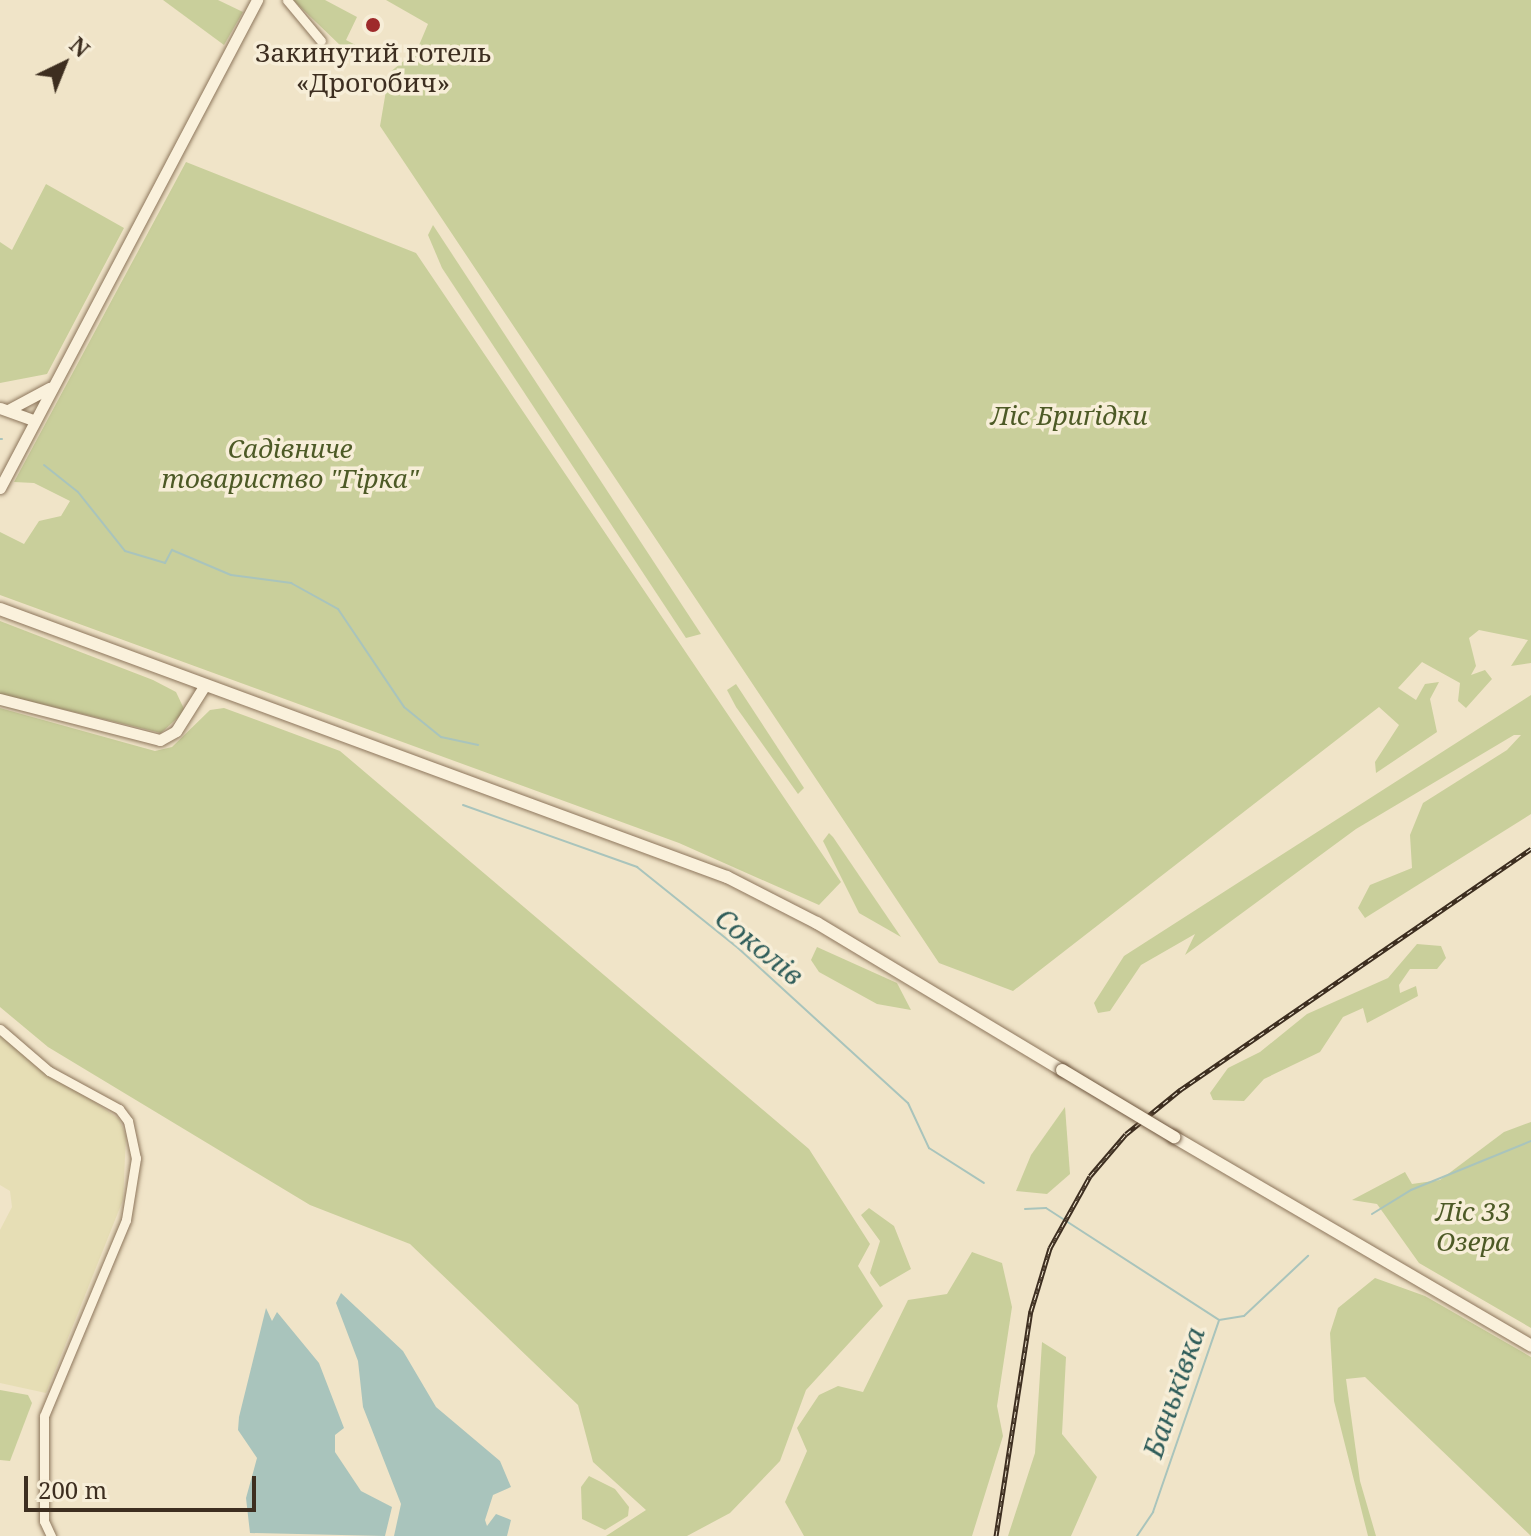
<!DOCTYPE html>
<meta charset="utf-8">
<style>
body{margin:0}
#map{position:relative;width:1531px;height:1536px;overflow:hidden;background:#f0e4c8;font-family:"Noto Serif",serif}
div>[style]{position:absolute}
.farmland>*{inset:0;background:#e6deb5}
.green>*{inset:0;background:#c9cf9b}
.water>*{inset:0;background:#a9c4bc}
.stream>*{height:2px;margin:-1px;padding:0 1px;transform-origin:1px;border-radius:1px;background:#a9c4bc}
.roads{filter:drop-shadow(0 0 2px #8d765c) drop-shadow(0 0 2px #8d765c)}
.minor>*{height:9px;margin:-4.5px;padding:0 4.5px;transform-origin:4.5px;border-radius:4.5px;background:#faf1dc}
.tertiary>*{height:11px;margin:-5.5px;padding:0 5.5px;transform-origin:5.5px;border-radius:5.5px;background:#faf1dc}
.secondary>*{height:12px;margin:-6px;padding:0 6px;transform-origin:6px;border-radius:6px;background:#faf1dc}
.rail>*{height:5px;margin-top:-2.5px;transform-origin:0;background:repeating-linear-gradient(90deg,#f7eed8 0 6px,#3d2e20 0 12px);box-sizing:border-box;border-block:2px solid #3d2e20}
.bridges{filter:drop-shadow(0 0 2px #6f573f) drop-shadow(0 0 2px #6f573f)}
.secondary-bridge>*{height:12px;margin:-6px;padding:0 6px;transform-origin:6px;border-radius:6px;background:#faf1dc}
.dots>*{width:22px;height:22px;translate:-50% -50%;box-sizing:border-box;border:4px solid #f7eed8;border-radius:50%}
span{translate:-50% -50%;white-space:nowrap;text-align:center;line-height:1.15;-webkit-text-stroke:7px #f7eed8;paint-order:stroke}
.poi-label{font-size:26px;color:#3d2e20}
.park-label{font-size:26px;color:#4d5a26;font-style:italic}
.water-label{font-size:28px;color:#2f5d5a;font-style:italic}
.north{position:absolute;left:24px;top:24px;width:80px;height:80px;-webkit-text-stroke:6px #f7eed8;paint-order:stroke;rotate:43deg;font-size:22px;font-weight:700;line-height:32px;text-align:center;color:#3d2e20}
.north::after{content:'';display:block;margin:auto;width:28px;height:36px;background:#3d2e20;clip-path:polygon(50% 0,100% 100%,50% 72%,0 100%)}
.scale{position:absolute;left:24px;top:1476px;width:232px;height:36px;box-sizing:border-box;border:4px solid #3d2e20;border-top:0;padding-left:10px;font-size:24px;line-height:28px;white-space:nowrap;color:#3d2e20;-webkit-text-stroke:6px #f7eed8;paint-order:stroke}
</style>
<div id="map">
<div class="farmland">
<i style="clip-path:polygon(0 1036px,119px 1119px,126px 1136px,123px 1200px,46px 1393px,0 1383px,0 1230px,12px 1207px,10px 1191px,0 1185px)"></i>
</div>
<div class="green">
<i style="clip-path:polygon(163px 0,218px 0,243px 12px,224px 45px)"></i>
<i style="clip-path:polygon(293px 0,325px 0,357px 17px,346px 40px,375px 55px,342px 47px)"></i>
<i style="clip-path:polygon(386px 0,1531px 0,1531px 663px,1511px 666px,1528px 640px,1479px 630px,1469px 638px,1476px 666px,1471px 675px,1485px 670px,1492px 679px,1466px 708px,1458px 701px,1460px 683px,1422px 662px,1398px 688px,1416px 700px,1425px 684px,1439px 682px,1430px 699px,1437px 732px,1376px 773px,1375px 762px,1399px 725px,1379px 707px,1013px 991px,939px 963px,380px 126px,389px 73px,417px 50px,428px 24px)"></i>
<i style="clip-path:polygon(186px 162px,416px 253px,841px 882px,819px 905px,679px 843px,0 595px,0 532px,24px 544px,39px 521px,61px 516px,70px 501px,34px 483px,14px 482px)"></i>
<i style="clip-path:polygon(46px 184px,124px 228px,47px 374px,0 383px,0 242px,12px 250px)"></i>
<i style="clip-path:polygon(433px 225px,701px 634px,686px 638px,442px 268px,428px 235px)"></i>
<i style="clip-path:polygon(0 621px,153px 680px,176px 692px,185px 711px,161px 733px,0 694px)"></i>
<i style="clip-path:polygon(736px 684px,804px 788px,798px 794px,736px 707px,727px 690px)"></i>
<i style="clip-path:polygon(1531px 695px,1531px 814px,1365px 918px,1358px 908px,1370px 885px,1412px 868px,1410px 835px,1423px 803px,1507px 750px,1521px 735px,1514px 735px,1356px 829px,1185px 955px,1195px 934px,1141px 965px,1110px 1011px,1098px 1013px,1094px 1003px,1124px 956px)"></i>
<i style="clip-path:polygon(0 708px,155px 751px,172px 747px,210px 710px,224px 708px,340px 751px,809px 1149px,870px 1244px,858px 1266px,883px 1306px,806px 1390px,780px 1461px,730px 1513px,687px 1536px,606px 1536px,646px 1510px,593px 1462px,578px 1405px,410px 1244px,310px 1205px,48px 1047px,0 1007px)"></i>
<i style="clip-path:polygon(829px 833px,833px 837px,901px 937px,859px 913px,823px 841px)"></i>
<i style="clip-path:polygon(1417px 944px,1441px 946px,1446px 958px,1437px 969px,1410px 969px,1399px 985px,1400px 993px,1416px 986px,1418px 996px,1367px 1023px,1363px 1008px,1343px 1017px,1320px 1052px,1264px 1079px,1244px 1101px,1213px 1100px,1210px 1093px,1228px 1068px,1260px 1052px,1307px 1014px,1388px 978px)"></i>
<i style="clip-path:polygon(817px 947px,897px 983px,911px 1010px,877px 1004px,819px 972px,811px 960px)"></i>
<i style="clip-path:polygon(1065px 1107px,1070px 1174px,1047px 1194px,1016px 1191px,1031px 1155px)"></i>
<i style="clip-path:polygon(1531px 1122px,1531px 1328px,1419px 1263px,1377px 1204px,1352px 1200px,1405px 1172px,1412px 1184px,1440px 1180px,1504px 1132px)"></i>
<i style="clip-path:polygon(869px 1208px,894px 1226px,911px 1269px,880px 1287px,870px 1273px,880px 1241px,861px 1215px)"></i>
<i style="clip-path:polygon(972px 1252px,1002px 1263px,1012px 1307px,997px 1406px,1003px 1436px,972px 1536px,804px 1536px,785px 1502px,807px 1451px,797px 1428px,819px 1395px,838px 1386px,863px 1392px,908px 1300px,947px 1294px)"></i>
<i style="clip-path:polygon(1375px 1278px,1425px 1296px,1531px 1357px,1531px 1536px,1365px 1377px,1346px 1379px,1360px 1481px,1376px 1536px,1368px 1536px,1334px 1401px,1330px 1333px,1338px 1308px)"></i>
<i style="clip-path:polygon(1042px 1342px,1066px 1357px,1062px 1434px,1097px 1477px,1071px 1536px,1008px 1536px,1035px 1453px)"></i>
<i style="clip-path:polygon(0 1390px,28px 1395px,32px 1403px,10px 1461px,0 1460px)"></i>
<i style="clip-path:polygon(589px 1476px,615px 1489px,629px 1507px,628px 1516px,605px 1530px,582px 1519px,581px 1487px)"></i>
</div>
<div class="water">
<i style="clip-path:polygon(341px 1293px,403px 1351px,436px 1407px,500px 1461px,511px 1487px,493px 1495px,485px 1520px,487px 1526px,496px 1514px,511px 1520px,507px 1536px,394px 1536px,401px 1504px,363px 1407px,358px 1361px,336px 1303px)"></i>
<i style="clip-path:polygon(266px 1308px,272px 1321px,277px 1312px,319px 1363px,344px 1428px,335px 1435px,335px 1452px,361px 1491px,392px 1507px,385px 1536px,250px 1533px,246px 1498px,257px 1458px,238px 1430px,239px 1417px)"></i>
</div>
<div class="stream">
<i style="left:0;top:439px;width:2px"></i>
<i style="left:44px;top:465px;width:43px;rotate:38.5deg"></i>
<i style="left:78px;top:492px;width:75px;rotate:51.5deg"></i>
<i style="left:125px;top:551px;width:42px;rotate:16.7deg"></i>
<i style="left:165px;top:563px;width:15px;rotate:-62deg"></i>
<i style="left:172px;top:550px;width:64px;rotate:23deg"></i>
<i style="left:231px;top:575px;width:61px;rotate:7.6deg"></i>
<i style="left:291px;top:583px;width:54px;rotate:29deg"></i>
<i style="left:338px;top:609px;width:118px;rotate:56deg"></i>
<i style="left:404px;top:707px;width:48px;rotate:39deg"></i>
<i style="left:441px;top:737px;width:38px;rotate:12deg"></i>
<i style="left:463px;top:805px;width:185px;rotate:19.6deg"></i>
<i style="left:637px;top:867px;width:129px;rotate:38.7deg"></i>
<i style="left:738px;top:948px;width:230px;rotate:42.4deg"></i>
<i style="left:908px;top:1103px;width:50px;rotate:65deg"></i>
<i style="left:929px;top:1148px;width:65px;rotate:32.5deg"></i>
<i style="left:1025px;top:1209px;width:21px;rotate:-3deg"></i>
<i style="left:1046px;top:1208px;width:206px;rotate:32.9deg"></i>
<i style="left:1372px;top:1214px;width:46px;rotate:-31.6deg"></i>
<i style="left:1411px;top:1190px;width:130px;rotate:-22.2deg"></i>
<i style="left:1137px;top:1536px;width:29px;rotate:-56deg"></i>
<i style="left:1153px;top:1512px;width:203px;rotate:-71deg"></i>
<i style="left:1219px;top:1320px;width:25px;rotate:-9deg"></i>
<i style="left:1244px;top:1316px;width:88px;rotate:-43.2deg"></i>
</div>
<div class="roads">
<div class="minor">
<i style="left:287px;top:0;width:53px;rotate:50.3deg"></i>
<i style="left:0;top:1029px;width:65px;rotate:40.6deg"></i>
<i style="left:49px;top:1071px;width:80px;rotate:28.5deg"></i>
<i style="left:119px;top:1109px;width:15px;rotate:53deg"></i>
<i style="left:128px;top:1121px;width:38px;rotate:78deg"></i>
<i style="left:136px;top:1158px;width:63px;rotate:99.2deg"></i>
<i style="left:126px;top:1220px;width:212px;rotate:112.7deg"></i>
<i style="left:44px;top:1416px;width:105px;rotate:90deg"></i>
<i style="left:44px;top:1521px;width:17px;rotate:65deg"></i>
</div>
<div class="tertiary">
<i style="left:0;top:408px;width:37px;rotate:20deg"></i>
<i style="left:8px;top:410px;width:47px;rotate:-28.2deg"></i>
<i style="left:0;top:488px;width:552px;rotate:-62.23deg"></i>
<i style="left:0;top:699px;width:165px;rotate:14.4deg"></i>
<i style="left:160px;top:740px;width:18px;rotate:-29deg"></i>
<i style="left:176px;top:731px;width:54px;rotate:-57.8deg"></i>
</div>
<div class="secondary">
<i style="left:0;top:609px;width:775px;rotate:20.24deg"></i>
<i style="left:727px;top:877px;width:101px;rotate:27.1deg"></i>
<i style="left:817px;top:923px;width:286px;rotate:31deg"></i>
<i style="left:1174px;top:1137px;width:414px;rotate:30.3deg"></i>
</div>
</div>
<div class="rail">
<i style="left:996px;top:1536px;width:228px;rotate:-81.2deg"></i>
<i style="left:1031px;top:1311px;width:66px;rotate:-73.2deg"></i>
<i style="left:1050px;top:1248px;width:82px;rotate:-60.9deg"></i>
<i style="left:1090px;top:1176px;width:55px;rotate:-49.4deg"></i>
<i style="left:1126px;top:1134px;width:70px;rotate:-39.2deg"></i>
<i style="left:1180px;top:1090px;width:426px;rotate:-34.5deg"></i>
</div>
<div class="bridges">
<div class="secondary-bridge">
<i style="left:1062px;top:1070px;width:131px;rotate:30.9deg"></i>
</div>
</div>
<div class="dots">
<i style="left:373px;top:25px;background:#9e2a2b"></i>
</div>
<div class="poi-label">
<span style="left:373px;top:68px">Закинутий готель<br>«Дрогобич»</span>
</div>
<div class="park-label">
<span style="left:1069px;top:416px">Ліс Бриґідки</span>
<span style="left:290px;top:464px">Садівниче<br>товариство "Гірка"</span>
<span style="left:1473px;top:1227px">Ліс 33<br>Озера</span>
</div>
<div class="water-label">
<span style="left:760px;top:946px;rotate:39deg">Соколів</span>
<span style="left:1173px;top:1392px;rotate:-71deg">Баньківка</span>
</div>
<div class="north">N</div>
<div class="scale">200 m</div>
</div>
